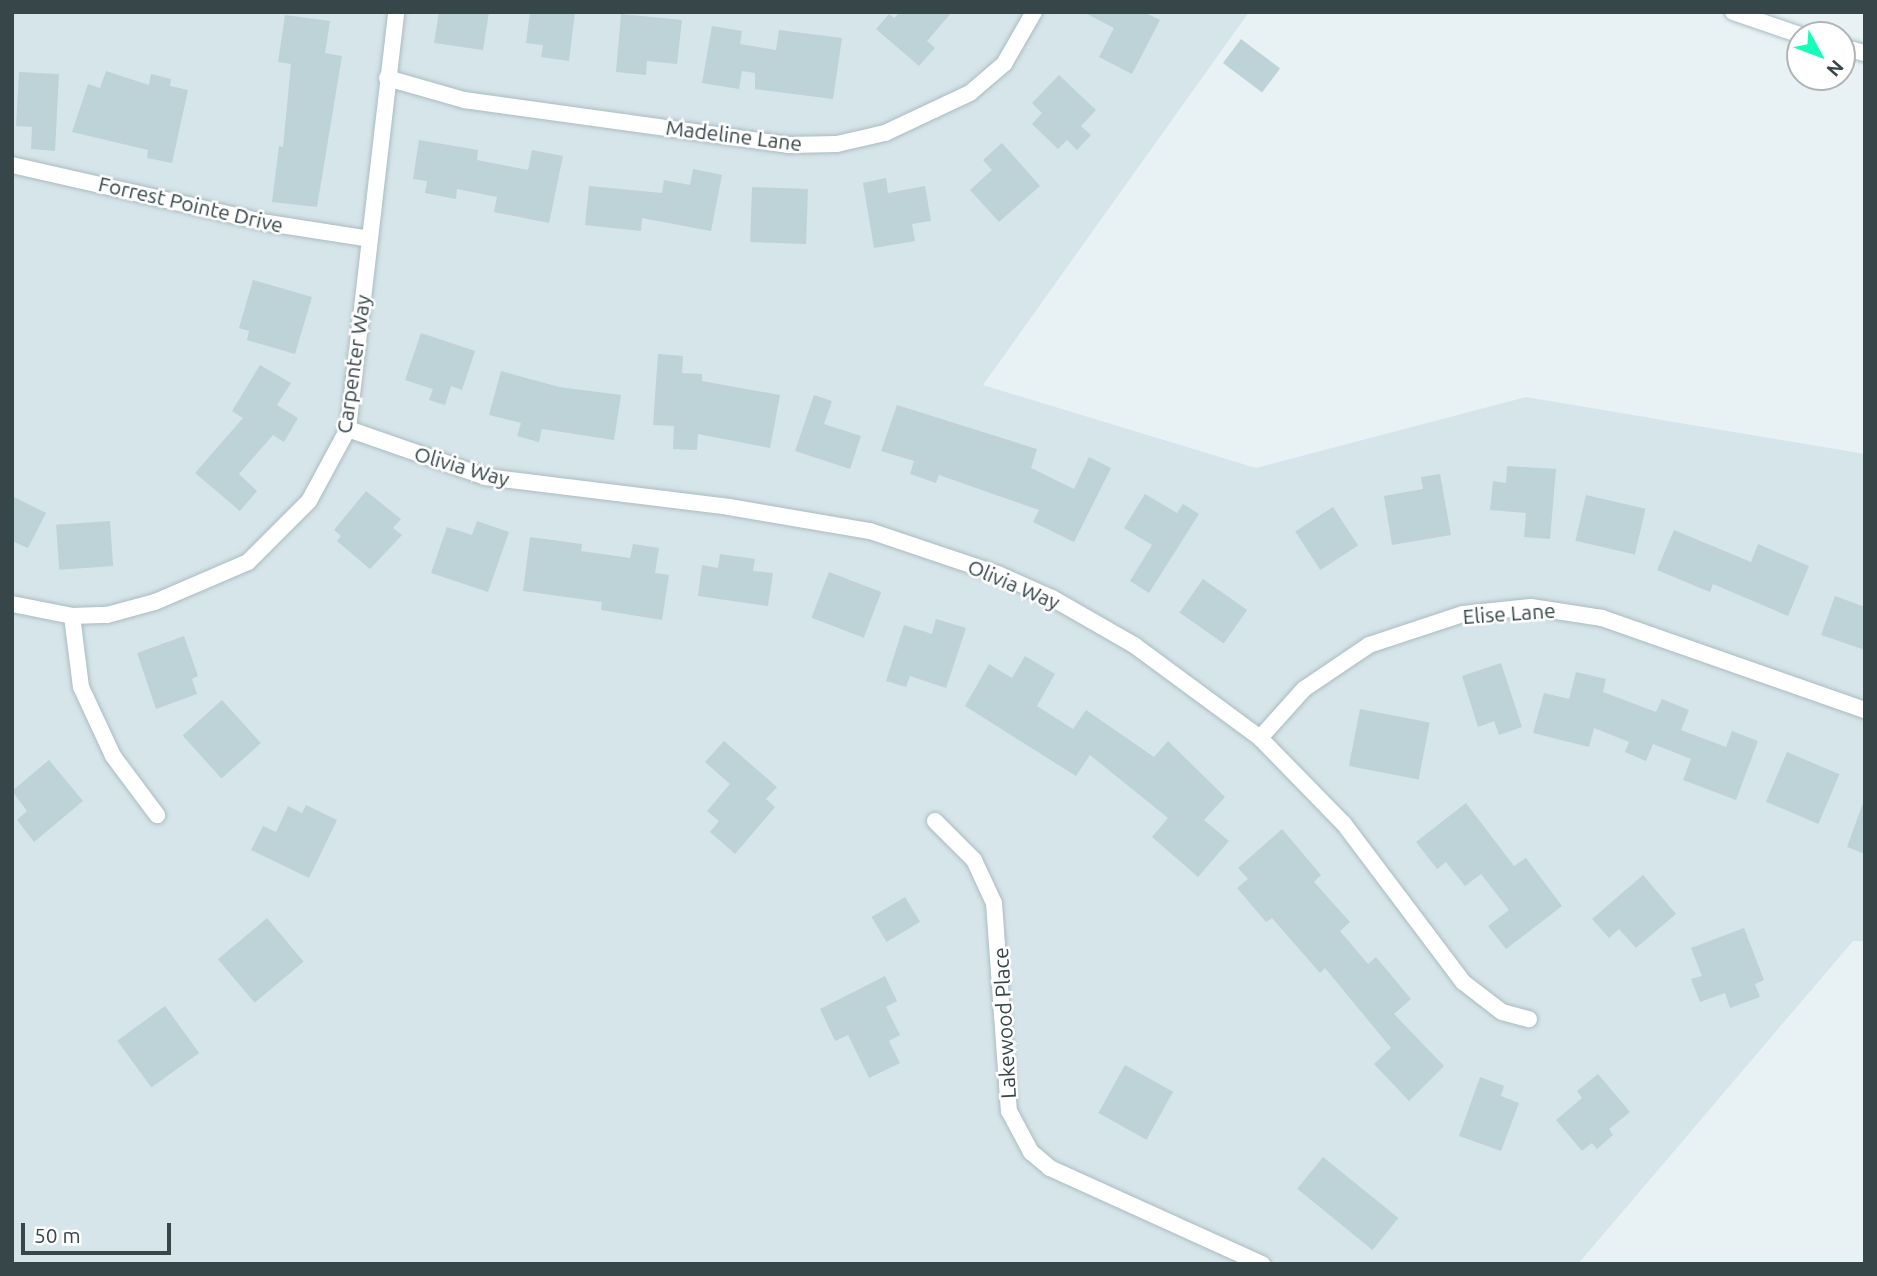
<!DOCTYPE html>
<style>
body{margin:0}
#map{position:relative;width:1877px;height:1276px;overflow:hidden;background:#e8f2f5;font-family:Ubuntu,sans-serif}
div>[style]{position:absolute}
.residential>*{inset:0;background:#d6e5e9}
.building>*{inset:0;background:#bdd3d7;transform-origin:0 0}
.roads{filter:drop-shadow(0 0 2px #aabcc1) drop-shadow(0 0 2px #aabcc1)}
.minor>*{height:16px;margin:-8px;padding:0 8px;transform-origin:8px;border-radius:8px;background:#fff}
span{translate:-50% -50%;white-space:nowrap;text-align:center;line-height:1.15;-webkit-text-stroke:5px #fff;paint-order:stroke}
.street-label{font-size:21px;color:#364649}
.frame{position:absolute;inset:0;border:14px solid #364649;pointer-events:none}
.north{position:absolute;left:1786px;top:21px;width:70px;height:70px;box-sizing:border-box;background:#fff;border:2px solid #afb5b6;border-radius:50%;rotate:131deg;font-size:19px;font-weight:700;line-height:28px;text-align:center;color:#364649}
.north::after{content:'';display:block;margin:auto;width:24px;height:32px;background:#15ffb9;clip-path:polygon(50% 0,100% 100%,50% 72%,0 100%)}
.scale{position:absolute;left:21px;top:1223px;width:150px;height:32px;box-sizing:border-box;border:4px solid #364649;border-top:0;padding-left:9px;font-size:21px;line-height:24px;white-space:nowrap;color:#364649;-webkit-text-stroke:5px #fff;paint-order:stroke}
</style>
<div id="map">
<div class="residential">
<i style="clip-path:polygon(12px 12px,1249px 12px,983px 385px,1256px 468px,1526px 397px,1865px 454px,1865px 941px,1853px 941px,1578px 1264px,12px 1264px)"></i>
</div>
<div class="building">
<i style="clip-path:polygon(439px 12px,489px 12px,483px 50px,434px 43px)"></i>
<i style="clip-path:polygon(530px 12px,575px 12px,569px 61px,541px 57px,543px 45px,526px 43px)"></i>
<i style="clip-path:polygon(900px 12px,952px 12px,927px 41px,935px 48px,919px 66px,876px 29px,889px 14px,894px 18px)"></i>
<i style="clip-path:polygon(1083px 12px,1144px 12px,1160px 20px,1132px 74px,1099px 57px,1114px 28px)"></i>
<i style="clip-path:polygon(621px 14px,682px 20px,677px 64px,647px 61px,646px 75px,616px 72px)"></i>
<i style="clip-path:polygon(285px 15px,330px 21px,325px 53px,342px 56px,317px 207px,272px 202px,279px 146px,283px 147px,291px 64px,278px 62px)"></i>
<i style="clip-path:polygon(712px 26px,742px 31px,740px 44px,776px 50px,779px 30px,842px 38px,833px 99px,755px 89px,755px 73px,742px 71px,739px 89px,702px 83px)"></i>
<i style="left:1241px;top:39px;width:49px;height:30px;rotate:37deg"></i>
<i style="clip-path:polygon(106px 71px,149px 85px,151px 74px,171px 79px,170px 86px,188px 90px,172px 163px,147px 158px,148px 150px,72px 132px,88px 84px,100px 88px)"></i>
<i style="clip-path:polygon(19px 72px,59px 74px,55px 151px,31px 149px,32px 127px,16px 126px)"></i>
<i style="clip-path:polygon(1059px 75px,1096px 110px,1081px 126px,1091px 135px,1077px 150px,1067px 140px,1058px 149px,1032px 124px,1042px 113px,1032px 103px)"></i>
<i style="clip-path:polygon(419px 140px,478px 150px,477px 160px,528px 170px,532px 150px,563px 156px,549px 223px,494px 212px,497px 197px,457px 189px,456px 199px,425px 193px,427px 181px,413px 179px)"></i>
<i style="clip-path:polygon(1002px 143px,1040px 186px,999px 222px,970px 190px,992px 170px,983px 160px)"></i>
<i style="clip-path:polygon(693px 169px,722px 175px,711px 231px,642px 218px,641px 231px,585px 225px,589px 186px,662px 193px,664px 180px,690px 185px)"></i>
<i style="clip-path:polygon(886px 178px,888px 193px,925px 186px,931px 221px,912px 224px,915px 241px,874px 248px,863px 183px)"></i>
<i style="left:752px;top:187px;width:56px;height:55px;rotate:2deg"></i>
<i style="clip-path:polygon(253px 280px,312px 297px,295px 354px,247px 340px,249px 331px,239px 328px)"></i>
<i style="clip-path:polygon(421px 333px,475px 351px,462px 390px,451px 386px,445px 405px,429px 400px,433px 389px,405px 380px)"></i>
<i style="clip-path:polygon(658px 354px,683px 356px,682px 373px,702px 374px,702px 381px,780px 395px,770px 448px,698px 434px,697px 450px,673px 449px,674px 426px,653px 425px)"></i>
<i style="clip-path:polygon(260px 365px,291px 383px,277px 405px,298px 418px,284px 442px,273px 435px,239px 474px,257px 491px,240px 511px,195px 473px,243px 418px,232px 411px)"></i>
<i style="clip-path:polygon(501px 371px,559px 387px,621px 395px,614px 440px,542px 429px,539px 442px,517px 436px,521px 423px,489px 415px)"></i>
<i style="clip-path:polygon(814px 395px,832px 401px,824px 424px,861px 436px,850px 469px,795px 451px)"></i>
<i style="clip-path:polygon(897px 405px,1037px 449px,1031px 468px,1074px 489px,1089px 457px,1111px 468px,1074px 542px,1033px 522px,1039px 510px,939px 475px,936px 483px,910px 474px,914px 461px,881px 451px)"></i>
<i style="clip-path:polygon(1507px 466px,1556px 469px,1550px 539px,1524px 537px,1526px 513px,1490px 510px,1493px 481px,1506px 483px)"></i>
<i style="clip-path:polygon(1440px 474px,1451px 535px,1392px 545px,1384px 496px,1423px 489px,1421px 477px)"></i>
<i style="clip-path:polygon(366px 491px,401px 519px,393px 528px,402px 535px,370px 569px,337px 541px,341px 536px,334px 530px)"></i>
<i style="clip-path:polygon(1145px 494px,1177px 513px,1183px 504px,1199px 514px,1149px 593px,1130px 581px,1152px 545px,1124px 528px)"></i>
<i style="left:1586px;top:495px;width:61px;height:47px;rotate:13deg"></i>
<i style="clip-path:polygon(12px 496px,46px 513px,28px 548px,12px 541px)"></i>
<i style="left:1333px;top:507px;width:46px;height:45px;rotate:57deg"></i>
<i style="left:110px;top:521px;width:45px;height:54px;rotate:86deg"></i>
<i style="clip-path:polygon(477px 521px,509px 532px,488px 592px,431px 573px,447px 527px,472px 535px)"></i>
<i style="clip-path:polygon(1674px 530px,1751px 562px,1758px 544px,1809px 566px,1788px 616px,1713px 584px,1710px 592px,1657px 570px)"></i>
<i style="clip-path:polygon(530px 537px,582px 544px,581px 551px,630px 558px,633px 544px,659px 548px,655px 573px,669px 575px,662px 620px,601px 610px,602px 602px,523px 591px)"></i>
<i style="clip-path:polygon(720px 554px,755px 559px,753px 571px,773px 573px,768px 606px,698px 596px,702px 565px,718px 568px)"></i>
<i style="left:829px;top:572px;width:56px;height:49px;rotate:21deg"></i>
<i style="left:1203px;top:579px;width:54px;height:41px;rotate:35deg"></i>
<i style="clip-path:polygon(1835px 596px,1865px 607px,1865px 650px,1821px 635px)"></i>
<i style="clip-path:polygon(936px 619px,966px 628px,946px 688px,910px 676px,906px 687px,886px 681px,904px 625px,932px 634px)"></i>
<i style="clip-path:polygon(184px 636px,198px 676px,192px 679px,197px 694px,156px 709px,137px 653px)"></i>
<i style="clip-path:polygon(1025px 656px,1055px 674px,1037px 706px,1073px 729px,1086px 710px,1154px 757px,1168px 741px,1225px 797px,1204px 820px,1229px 841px,1198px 877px,1152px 837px,1168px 818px,1090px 755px,1076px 776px,965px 706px,989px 664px,1012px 678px)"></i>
<i style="clip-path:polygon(1501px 663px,1522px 727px,1499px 735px,1494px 721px,1478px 727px,1462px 676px)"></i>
<i style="clip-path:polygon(1576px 672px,1606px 679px,1603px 692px,1656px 712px,1662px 699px,1689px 710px,1681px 730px,1726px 747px,1732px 731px,1758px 741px,1736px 800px,1683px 780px,1691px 759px,1653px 744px,1646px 761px,1625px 752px,1629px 742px,1594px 728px,1589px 747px,1533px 733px,1544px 693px,1569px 699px)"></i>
<i style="left:222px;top:700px;width:58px;height:53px;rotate:48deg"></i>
<i style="left:1360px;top:709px;width:71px;height:58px;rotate:11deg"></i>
<i style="clip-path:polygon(724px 741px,777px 787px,766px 799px,775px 807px,735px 854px,710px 832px,719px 821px,707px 811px,730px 784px,705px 762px)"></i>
<i style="left:1787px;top:752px;width:57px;height:54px;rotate:23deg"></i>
<i style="clip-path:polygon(49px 760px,83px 801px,34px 842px,17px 820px,27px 811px,12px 791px)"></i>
<i style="clip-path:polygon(1466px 803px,1514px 866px,1526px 858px,1562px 906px,1506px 949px,1488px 926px,1509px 910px,1481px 874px,1465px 886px,1446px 862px,1437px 869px,1416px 842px)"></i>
<i style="clip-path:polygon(1863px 803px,1865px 804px,1865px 854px,1847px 847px)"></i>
<i style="clip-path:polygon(306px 805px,337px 820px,309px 878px,251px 850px,263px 826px,276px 832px,288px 806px,302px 813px)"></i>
<i style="clip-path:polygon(1282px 829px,1321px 875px,1314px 882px,1350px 922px,1340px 931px,1368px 964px,1376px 957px,1411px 999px,1394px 1014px,1444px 1066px,1409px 1101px,1374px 1064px,1391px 1048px,1325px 968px,1320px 973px,1272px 918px,1266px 922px,1237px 888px,1248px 879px,1238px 868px)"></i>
<i style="clip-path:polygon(1643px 875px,1676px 914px,1636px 948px,1619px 929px,1609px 938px,1592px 919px)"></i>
<i style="left:905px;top:897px;width:29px;height:39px;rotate:59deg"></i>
<i style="left:267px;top:918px;width:57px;height:64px;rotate:50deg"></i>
<i style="clip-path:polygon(1744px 928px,1764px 980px,1755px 984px,1760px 997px,1730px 1008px,1725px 993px,1700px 1002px,1691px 979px,1702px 976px,1691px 948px)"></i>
<i style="clip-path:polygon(885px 976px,897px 1001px,886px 1007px,900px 1035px,889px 1041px,900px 1063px,869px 1078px,848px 1035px,835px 1041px,820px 1009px)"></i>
<i style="left:165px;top:1006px;width:58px;height:59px;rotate:54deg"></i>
<i style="left:1125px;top:1065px;width:55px;height:55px;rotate:29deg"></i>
<i style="clip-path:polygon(1598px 1074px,1630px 1112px,1609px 1129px,1613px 1135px,1597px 1149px,1592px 1143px,1582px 1151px,1556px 1120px,1582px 1098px,1577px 1091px)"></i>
<i style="clip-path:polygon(1480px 1077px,1504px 1086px,1501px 1096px,1519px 1103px,1501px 1151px,1459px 1136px)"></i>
<i style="left:1323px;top:1157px;width:97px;height:41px;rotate:39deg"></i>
</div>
<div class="roads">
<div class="minor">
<i style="left:1733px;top:12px;width:71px;rotate:18.9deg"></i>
<i style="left:1842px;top:47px;width:24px;rotate:15deg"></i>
<i style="left:387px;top:78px;width:80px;rotate:15.9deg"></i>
<i style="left:464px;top:100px;width:327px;rotate:7.9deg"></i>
<i style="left:788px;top:145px;width:49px;rotate:-1.2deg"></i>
<i style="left:837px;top:144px;width:49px;rotate:-12.9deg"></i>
<i style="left:885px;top:133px;width:94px;rotate:-25.2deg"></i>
<i style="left:970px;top:93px;width:45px;rotate:-40.5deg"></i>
<i style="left:1004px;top:64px;width:60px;rotate:-60deg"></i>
<i style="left:12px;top:165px;width:262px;rotate:12.8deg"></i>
<i style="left:268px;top:223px;width:103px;rotate:8.9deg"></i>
<i style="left:348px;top:429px;width:146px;rotate:19.2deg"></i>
<i style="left:486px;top:477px;width:245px;rotate:7deg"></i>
<i style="left:729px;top:507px;width:143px;rotate:9.7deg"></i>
<i style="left:870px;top:531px;width:135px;rotate:18.6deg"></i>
<i style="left:998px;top:574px;width:59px;rotate:24deg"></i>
<i style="left:1052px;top:598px;width:95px;rotate:29.8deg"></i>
<i style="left:1134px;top:645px;width:157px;rotate:36.4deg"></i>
<i style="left:1260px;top:738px;width:120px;rotate:45.7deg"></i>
<i style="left:1344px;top:824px;width:198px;rotate:53deg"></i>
<i style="left:1463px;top:982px;width:49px;rotate:37.6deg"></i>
<i style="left:1502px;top:1012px;width:28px;rotate:15deg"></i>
<i style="left:12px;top:604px;width:61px;rotate:11.3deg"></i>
<i style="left:72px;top:616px;width:35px;rotate:-2deg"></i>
<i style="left:107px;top:615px;width:50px;rotate:-15.2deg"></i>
<i style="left:155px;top:602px;width:101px;rotate:-23.3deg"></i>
<i style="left:248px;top:562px;width:86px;rotate:-45deg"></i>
<i style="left:309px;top:501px;width:82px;rotate:-61.6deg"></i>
<i style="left:348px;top:429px;width:420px;rotate:-83.4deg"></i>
<i style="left:72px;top:616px;width:72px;rotate:82.8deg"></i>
<i style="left:81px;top:687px;width:76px;rotate:65.1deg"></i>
<i style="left:113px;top:756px;width:74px;rotate:53.3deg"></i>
<i style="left:1260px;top:738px;width:66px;rotate:-48.1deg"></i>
<i style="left:1304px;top:689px;width:78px;rotate:-34.1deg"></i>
<i style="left:1369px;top:645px;width:99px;rotate:-18.3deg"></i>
<i style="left:1463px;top:614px;width:68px;rotate:-5.9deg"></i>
<i style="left:1531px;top:607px;width:72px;rotate:8.8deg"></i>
<i style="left:1602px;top:618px;width:279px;rotate:19.3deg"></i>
<i style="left:935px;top:821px;width:55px;rotate:45deg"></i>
<i style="left:974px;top:860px;width:47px;rotate:65.1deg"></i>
<i style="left:994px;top:903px;width:209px;rotate:85.9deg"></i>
<i style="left:1009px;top:1111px;width:47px;rotate:61.8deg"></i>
<i style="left:1031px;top:1152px;width:25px;rotate:40deg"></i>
<i style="left:1050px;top:1168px;width:233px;rotate:24.4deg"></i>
</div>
</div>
<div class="street-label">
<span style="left:734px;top:135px;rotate:7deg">Madeline Lane</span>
<span style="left:191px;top:204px;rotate:13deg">Forrest Pointe Drive</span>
<span style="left:353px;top:364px;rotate:-82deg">Carpenter Way</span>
<span style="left:462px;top:466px;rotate:16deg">Olivia Way</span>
<span style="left:1014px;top:584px;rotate:23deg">Olivia Way</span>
<span style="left:1509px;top:613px;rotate:-4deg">Elise Lane</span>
<span style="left:1004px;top:1023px;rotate:-93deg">Lakewood Place</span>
</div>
<div class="frame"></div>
<div class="north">N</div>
<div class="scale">50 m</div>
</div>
